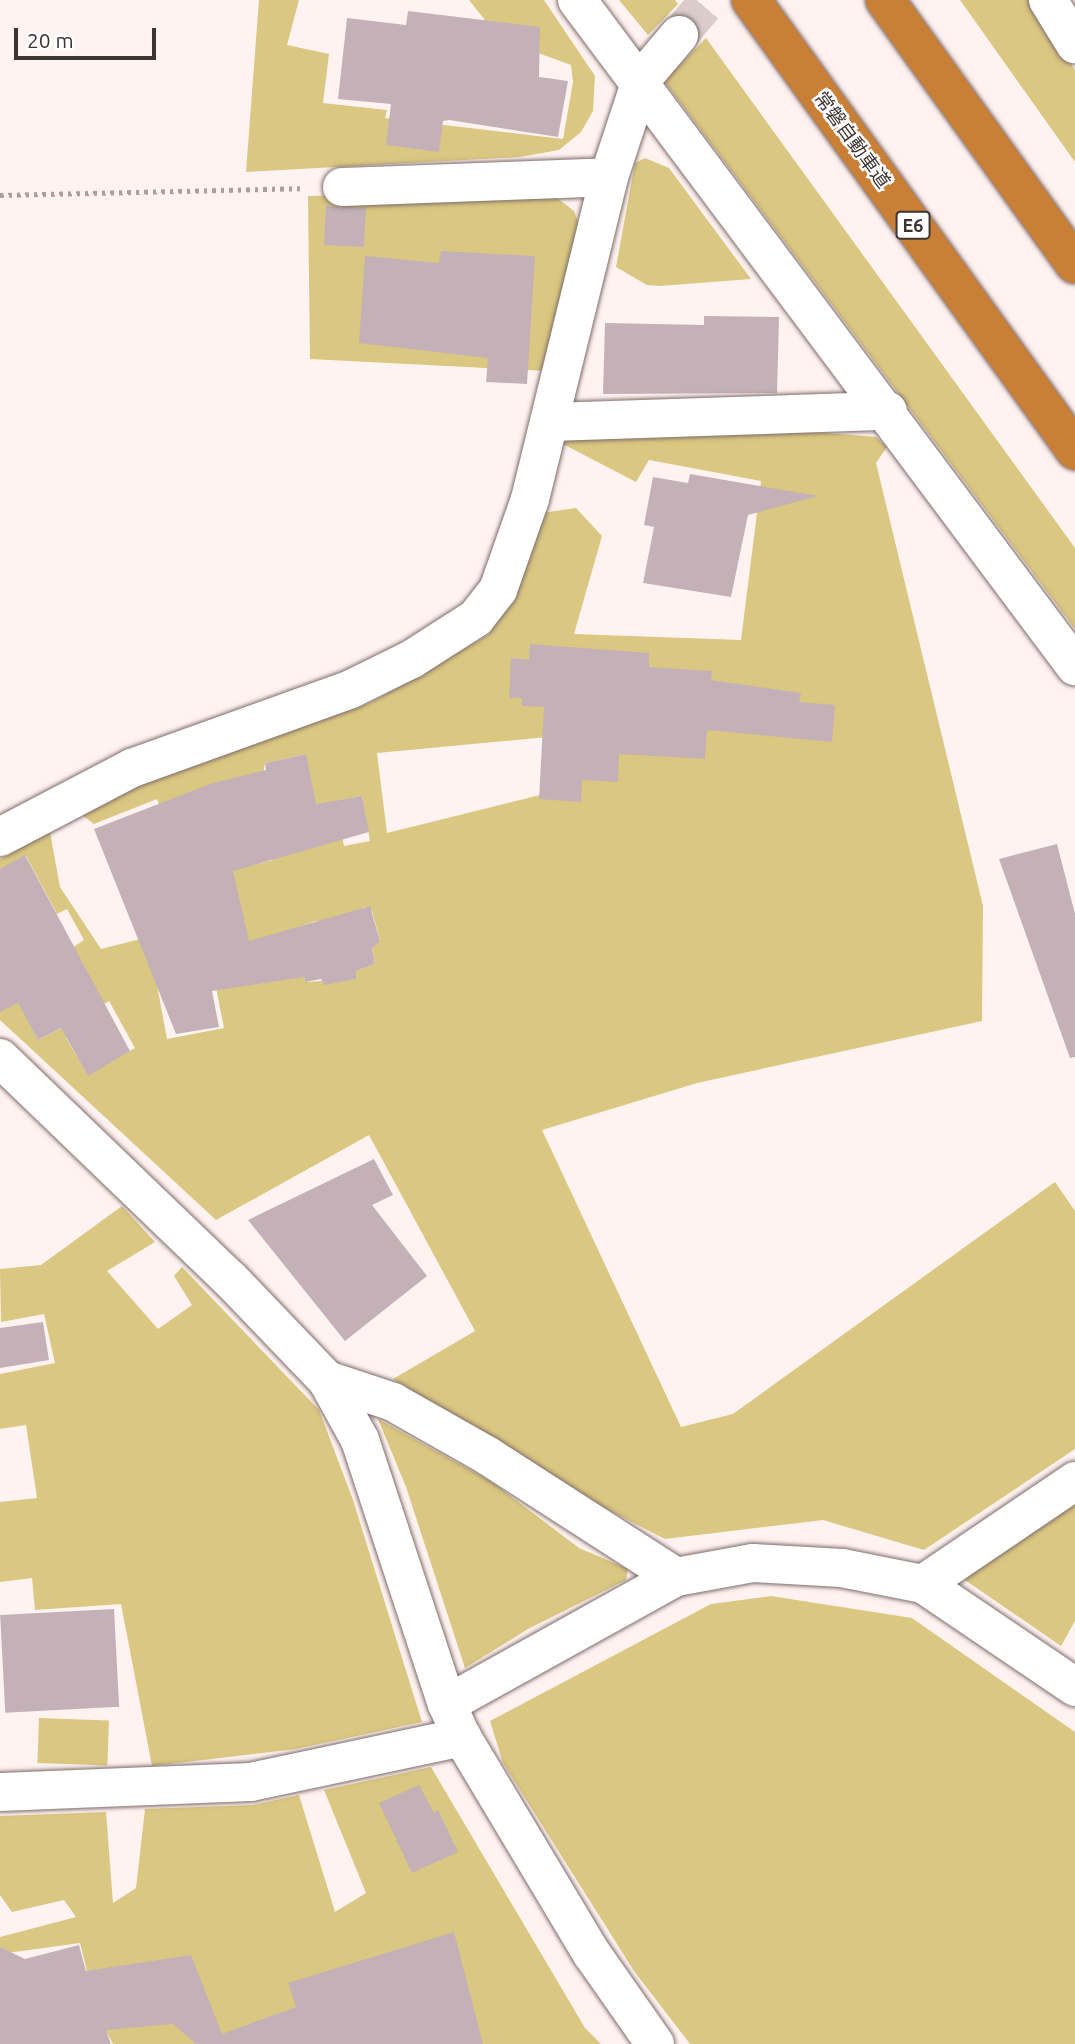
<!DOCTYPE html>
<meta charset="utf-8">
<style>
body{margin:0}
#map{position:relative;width:1075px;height:2044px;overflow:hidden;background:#fff3f1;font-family:Ubuntu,"Noto Sans JP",sans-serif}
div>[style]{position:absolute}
.green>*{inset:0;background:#dac781;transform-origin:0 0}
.building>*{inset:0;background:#c3b1b7;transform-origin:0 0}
.minor-tunnel>*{height:38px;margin-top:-19px;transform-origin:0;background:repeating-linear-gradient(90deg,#d8cdcb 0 38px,transparent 0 57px)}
.path>*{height:4.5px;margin-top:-2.25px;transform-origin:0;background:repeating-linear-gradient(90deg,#a99f9d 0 3.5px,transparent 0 8.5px)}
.roads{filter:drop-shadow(0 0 2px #7e6c6a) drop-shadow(0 0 2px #7e6c6a)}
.minor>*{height:38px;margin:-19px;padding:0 19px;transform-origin:19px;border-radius:19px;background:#fff}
.highway>*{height:38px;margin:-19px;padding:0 19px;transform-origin:19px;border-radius:19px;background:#c97f36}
span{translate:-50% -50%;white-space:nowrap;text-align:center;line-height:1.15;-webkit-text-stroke:5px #fff;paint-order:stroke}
.shield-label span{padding:2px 5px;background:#fff;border:2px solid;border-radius:5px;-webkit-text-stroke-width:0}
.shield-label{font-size:18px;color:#3b3432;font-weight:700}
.street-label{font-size:19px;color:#3b3432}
.scale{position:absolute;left:14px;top:28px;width:142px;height:32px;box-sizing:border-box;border:4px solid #3b3432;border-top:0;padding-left:9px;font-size:21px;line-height:24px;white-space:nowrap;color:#3b3432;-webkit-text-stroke:5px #fff;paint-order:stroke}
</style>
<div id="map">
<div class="green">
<i style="clip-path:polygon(259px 0,299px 0,287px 45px,329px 54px,323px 103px,387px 110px,385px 118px,563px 139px,573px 82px,571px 65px,500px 39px,469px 0,544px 0,595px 76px,593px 111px,581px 132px,559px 150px,520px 157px,246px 172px)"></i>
<i style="clip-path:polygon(619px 0,675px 0,678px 4px,648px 35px)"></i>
<i style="clip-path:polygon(960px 0,1032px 0,1075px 70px,1075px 162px)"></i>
<i style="clip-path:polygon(706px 38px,1075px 548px,1075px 629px,664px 81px)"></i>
<i style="clip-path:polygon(645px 158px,669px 168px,751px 279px,660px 286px,647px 285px,616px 267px,635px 163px)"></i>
<i style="clip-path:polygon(453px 193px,557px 198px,574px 211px,580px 227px,547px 371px,310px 359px,308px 196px)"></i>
<i style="clip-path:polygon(evenodd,815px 432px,876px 437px,887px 447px,876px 463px,983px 906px,982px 1021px,697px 1083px,542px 1130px,681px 1427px,733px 1414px,1055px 1182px,1075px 1211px,1075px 1449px,924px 1550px,823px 1520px,665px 1539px,587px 1499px,393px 1379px,475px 1331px,369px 1135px,216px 1220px,0 1020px,0 995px,84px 940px,67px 909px,57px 914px,26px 856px,0 869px,0 859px,50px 832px,60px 887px,101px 949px,148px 937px,167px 1039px,224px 1028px,201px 912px,157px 799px,94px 824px,82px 815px,174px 764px,372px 702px,488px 635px,513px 599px,542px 513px,576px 508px,602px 536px,574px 634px,741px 640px,761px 481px,649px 460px,636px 482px,561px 443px,588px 434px,815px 432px,558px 736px,544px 794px,387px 833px,377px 753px,558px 736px,815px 432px,306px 754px,270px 849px,273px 860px,254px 865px,249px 855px,265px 763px,306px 754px,815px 432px,362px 796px,370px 841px,344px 846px,335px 801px,362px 796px,815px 432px,365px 907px,372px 911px,380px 940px,372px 948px,375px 964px,356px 971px,356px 979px,305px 982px,294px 937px,298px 927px,316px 921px,320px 926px,365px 907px,815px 432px,109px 1001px,135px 1048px,88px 1075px,66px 1038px,74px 1022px,109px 1001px,815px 432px,19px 1004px,69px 1024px,38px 1040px,19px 1004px)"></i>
<i style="clip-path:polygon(122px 1206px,155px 1242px,107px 1271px,158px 1329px,192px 1305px,174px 1276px,182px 1267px,319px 1410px,353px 1500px,422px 1722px,296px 1749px,152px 1766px,121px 1604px,35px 1610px,32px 1578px,0 1582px,0 1502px,37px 1498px,26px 1425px,0 1429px,0 1374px,55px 1363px,44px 1314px,1px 1322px,0 1269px,41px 1265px)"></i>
<i style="clip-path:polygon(378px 1419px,492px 1482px,579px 1548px,628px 1569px,626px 1580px,528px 1629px,465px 1668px,406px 1487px)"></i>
<i style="clip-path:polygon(1075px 1503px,1075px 1621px,1061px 1646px,962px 1578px)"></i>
<i style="clip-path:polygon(771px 1596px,912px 1618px,1075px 1732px,1075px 2044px,690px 2044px,634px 1971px,503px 1763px,490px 1721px,711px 1604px)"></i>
<i style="left:39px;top:1718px;width:70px;height:45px;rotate:2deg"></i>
<i style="clip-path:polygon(431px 1767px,585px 2028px,601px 2044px,113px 2044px,98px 2016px,80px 1943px,0 1954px,0 1937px,76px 1917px,64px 1900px,12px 1912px,0 1895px,0 1816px,106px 1812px,113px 1903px,136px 1888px,145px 1809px,253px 1805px,299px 1795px,335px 1912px,366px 1893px,324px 1790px)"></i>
</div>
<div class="building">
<i style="clip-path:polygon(408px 11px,540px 27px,539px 77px,568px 81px,558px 137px,449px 120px,443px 121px,439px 152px,386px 145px,391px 104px,338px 99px,347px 18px,406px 25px)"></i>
<i style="left:326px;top:206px;width:40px;height:39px;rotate:3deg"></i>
<i style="clip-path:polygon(441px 251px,535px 256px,527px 384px,486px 382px,488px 358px,359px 343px,365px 256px,439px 263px)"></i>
<i style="clip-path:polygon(704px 316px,779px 317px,777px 393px,603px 394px,605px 323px,704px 325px)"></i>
<i style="clip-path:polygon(690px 474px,818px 496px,748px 515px,731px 597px,643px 583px,654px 527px,644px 525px,653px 477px,688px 483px)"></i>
<i style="clip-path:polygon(530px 644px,649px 653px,649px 667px,712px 671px,711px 680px,801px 693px,799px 702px,835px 705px,832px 742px,707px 730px,705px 759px,619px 754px,618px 782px,582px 780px,581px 802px,539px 799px,544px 707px,522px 706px,522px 698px,509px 698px,511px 658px,529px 660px)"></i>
<i style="clip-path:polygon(306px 754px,316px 804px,362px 796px,369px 832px,233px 871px,249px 941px,370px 906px,380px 941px,372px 948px,375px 964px,356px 971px,356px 979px,324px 985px,321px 979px,305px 982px,304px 977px,212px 991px,219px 1027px,176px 1034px,94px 829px,210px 784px,266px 770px,265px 763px)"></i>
<i style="clip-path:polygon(1057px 844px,1075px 914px,1075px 1057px,1070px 1058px,999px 859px)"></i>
<i style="clip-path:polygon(25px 855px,130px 1051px,88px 1076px,61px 1028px,38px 1040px,18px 1003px,0 1012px,0 869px)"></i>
<i style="clip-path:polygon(374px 1159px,393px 1195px,372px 1205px,427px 1276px,345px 1341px,248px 1220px)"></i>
<i style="clip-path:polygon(43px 1322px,49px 1360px,0 1368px,0 1328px)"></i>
<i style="left:114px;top:1609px;width:98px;height:114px;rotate:87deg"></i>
<i style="clip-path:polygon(419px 1785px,434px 1813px,438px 1810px,458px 1852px,412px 1873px,379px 1803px)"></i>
<i style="clip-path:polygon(454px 1932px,483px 2044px,196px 2044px,173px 2024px,106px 2030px,111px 2044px,0 2044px,0 1947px,25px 1959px,79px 1945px,86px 1971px,191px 1955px,222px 2034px,296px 2007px,288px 1983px)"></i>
</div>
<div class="minor-tunnel">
<i style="left:679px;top:35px;width:46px;rotate:-49.4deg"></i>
</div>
<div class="path">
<i style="left:0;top:195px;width:300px;rotate:-1.3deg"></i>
</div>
<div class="roads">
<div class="minor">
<i style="left:577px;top:0;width:832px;rotate:53.21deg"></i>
<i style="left:1048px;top:0;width:52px;rotate:58.5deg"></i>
<i style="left:342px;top:187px;width:267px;rotate:-2.1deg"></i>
<i style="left:551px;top:422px;width:337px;rotate:-1.9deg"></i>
<i style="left:0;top:837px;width:149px;rotate:-27.6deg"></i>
<i style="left:132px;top:768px;width:233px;rotate:-19.8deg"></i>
<i style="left:351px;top:689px;width:68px;rotate:-26.2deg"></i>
<i style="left:412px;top:659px;width:76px;rotate:-32.6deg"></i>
<i style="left:476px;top:618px;width:36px;rotate:-52deg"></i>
<i style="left:498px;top:590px;width:96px;rotate:-70.6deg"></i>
<i style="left:530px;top:499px;width:332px;rotate:-76.2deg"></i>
<i style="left:609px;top:177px;width:102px;rotate:-71.7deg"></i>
<i style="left:641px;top:80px;width:59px;rotate:-49.8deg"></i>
<i style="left:0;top:1058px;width:319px;rotate:43.9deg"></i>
<i style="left:230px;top:1279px;width:140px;rotate:46.2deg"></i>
<i style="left:327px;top:1380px;width:68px;rotate:61.2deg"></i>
<i style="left:360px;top:1440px;width:278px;rotate:71.8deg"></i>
<i style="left:447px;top:1704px;width:36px;rotate:66deg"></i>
<i style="left:462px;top:1737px;width:253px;rotate:59.1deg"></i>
<i style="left:592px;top:1954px;width:110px;rotate:55deg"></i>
<i style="left:327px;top:1380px;width:70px;rotate:18.4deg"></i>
<i style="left:393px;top:1402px;width:109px;rotate:29.6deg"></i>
<i style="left:488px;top:1456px;width:224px;rotate:32.8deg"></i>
<i style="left:923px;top:1584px;width:184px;rotate:-34.1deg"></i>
<i style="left:447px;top:1704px;width:262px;rotate:-29deg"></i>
<i style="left:676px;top:1577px;width:78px;rotate:-10.3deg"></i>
<i style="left:753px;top:1563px;width:89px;rotate:3.2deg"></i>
<i style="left:842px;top:1568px;width:83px;rotate:11.2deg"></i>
<i style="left:923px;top:1584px;width:184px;rotate:34.1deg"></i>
<i style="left:0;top:1792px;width:251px;rotate:-2.3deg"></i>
<i style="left:251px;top:1782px;width:216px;rotate:-12deg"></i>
</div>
<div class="highway">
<i style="left:751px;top:0;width:555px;rotate:54.25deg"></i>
<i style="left:885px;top:0;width:325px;rotate:54.3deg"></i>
</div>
</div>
<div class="shield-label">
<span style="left:913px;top:225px">E6</span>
</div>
<div class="street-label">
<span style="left:852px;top:140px;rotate:54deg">常磐自動車道</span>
</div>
<div class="scale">20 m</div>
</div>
